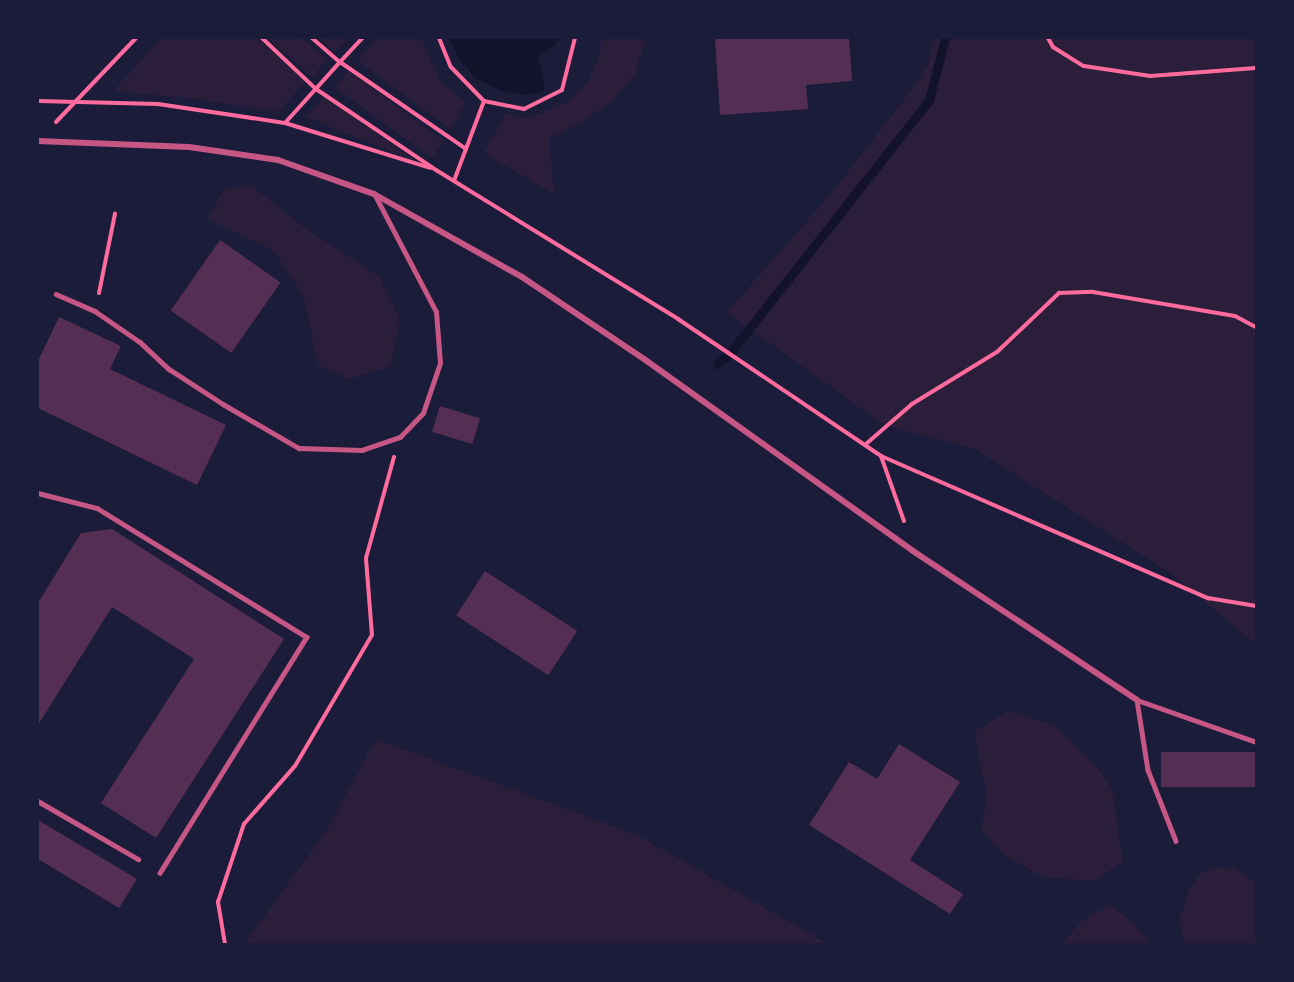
<!DOCTYPE html>
<style>
body{margin:0}
#map{position:relative;width:1294px;height:982px;overflow:hidden;background:#1b1b3a;font-family:"Golos Text",sans-serif}
div>[style]{position:absolute}
.green>*{inset:0;background:#2a1e3b;transform-origin:0 0}
.water>*{inset:0;background:#12122b}
.stream>*{height:9px;margin:-4.5px;padding:0 4.5px;transform-origin:4.5px;border-radius:4.5px;background:#12122b}
.building>*{inset:0;background:#542f53;transform-origin:0 0}
.path>*{height:4px;margin:-2px;padding:0 2px;transform-origin:2px;border-radius:2px;background:#ff6b9d}
.service>*{height:4.5px;margin:-2.25px;padding:0 2.25px;transform-origin:2.25px;border-radius:2.25px;background:#c65784}
.pedestrian>*{height:5px;margin:-2.5px;padding:0 2.5px;transform-origin:2.5px;border-radius:2.5px;background:#c65784}
.minor>*{height:6px;margin:-3px;padding:0 3px;transform-origin:3px;border-radius:3px;background:#c65784}
span{translate:-50% -50%;white-space:nowrap;text-align:center;line-height:1.15;-webkit-text-stroke:4.5px #1b1b3a;paint-order:stroke}
.frame{position:absolute;inset:0;border:39px solid #1b1b3a;pointer-events:none}
</style>
<div id="map">
<div class="green">
<i style="clip-path:polygon(162px 38px,257px 38px,307px 81px,277px 112px,197px 99px,113px 91px)"></i>
<i style="clip-path:polygon(268px 38px,302px 38px,327px 60px,312px 77px)"></i>
<i style="clip-path:polygon(318px 38px,349px 38px,335px 53px)"></i>
<i style="clip-path:polygon(377px 38px,423px 38px,424px 48px,440px 81px,465px 102px,450px 129px,357px 60px)"></i>
<i style="clip-path:polygon(601px 38px,645px 39px,635px 74px,612px 102px,582px 122px,549px 138px,554px 194px,484px 153px,506px 113px,528px 119px,571px 100px,589px 80px,600px 55px)"></i>
<i style="clip-path:polygon(933px 38px,1256px 38px,1256px 644px,1172px 574px,975px 449px,884px 425px,727px 312px,829px 196px,910px 92px,929px 63px)"></i>
<i style="left:348px;top:71px;width:119px;height:21px;rotate:36deg"></i>
<i style="clip-path:polygon(324px 97px,417px 162px,306px 117px)"></i>
<i style="clip-path:polygon(251px 185px,306px 229px,379px 276px,400px 320px,391px 366px,350px 379px,318px 365px,303px 295px,274px 251px,207px 219px,224px 189px)"></i>
<i style="clip-path:polygon(1008px 711px,1054px 725px,1098px 768px,1112px 789px,1123px 861px,1095px 881px,1043px 877px,1004px 855px,981px 829px,987px 799px,974px 732px)"></i>
<i style="clip-path:polygon(376px 739px,637px 835px,828px 944px,244px 944px,327px 830px)"></i>
<i style="clip-path:polygon(1218px 867px,1234px 868px,1256px 882px,1256px 944px,1184px 944px,1179px 919px,1190px 888px,1201px 872px)"></i>
<i style="clip-path:polygon(1110px 905px,1129px 919px,1151px 944px,1061px 944px,1083px 920px)"></i>
</div>
<div class="water">
<i style="clip-path:polygon(449px 38px,561px 38px,551px 48px,538px 55px,545px 90px,528px 95px,501px 91px,476px 78px,458px 58px)"></i>
</div>
<div class="stream">
<i style="left:717px;top:364px;width:17px;rotate:-40deg"></i>
<i style="left:730px;top:353px;width:322px;rotate:-51.8deg"></i>
<i style="left:929px;top:100px;width:64px;rotate:-75.5deg"></i>
</div>
<div class="building">
<i style="clip-path:polygon(715px 38px,849px 38px,852px 81px,806px 85px,808px 109px,720px 115px)"></i>
<i style="left:220px;top:240px;width:74px;height:86px;rotate:35deg"></i>
<i style="clip-path:polygon(59px 317px,121px 346px,110px 369px,226px 425px,197px 485px,38px 408px,38px 361px)"></i>
<i style="left:440px;top:406px;width:42px;height:27px;rotate:17deg"></i>
<i style="clip-path:polygon(112px 529px,284px 639px,156px 838px,101px 803px,194px 659px,112px 607px,38px 725px,38px 603px,81px 533px)"></i>
<i style="left:485px;top:571px;width:110px;height:53px;rotate:33deg"></i>
<i style="clip-path:polygon(899px 744px,960px 782px,910px 860px,963px 894px,950px 914px,809px 825px,849px 762px,877px 779px)"></i>
<i style="left:1256px;top:752px;width:35px;height:95px;rotate:90deg"></i>
<i style="clip-path:polygon(38px 820px,137px 879px,119px 908px,38px 859px)"></i>
</div>
<div class="path">
<i style="left:262px;top:38px;width:74px;rotate:43.4deg"></i>
<i style="left:316px;top:89px;width:145px;rotate:34deg"></i>
<i style="left:436px;top:170px;width:284px;rotate:31.6deg"></i>
<i style="left:678px;top:319px;width:245px;rotate:34deg"></i>
<i style="left:312px;top:38px;width:37px;rotate:41deg"></i>
<i style="left:340px;top:62px;width:33px;rotate:-47deg"></i>
<i style="left:439px;top:38px;width:31px;rotate:68deg"></i>
<i style="left:451px;top:67px;width:47px;rotate:45.9deg"></i>
<i style="left:484px;top:101px;width:85px;rotate:110.6deg"></i>
<i style="left:1048px;top:38px;width:10px;rotate:61deg"></i>
<i style="left:1053px;top:47px;width:36px;rotate:32deg"></i>
<i style="left:1084px;top:66px;width:67px;rotate:8.6deg"></i>
<i style="left:1150px;top:76px;width:106px;rotate:-4.3deg"></i>
<i style="left:38px;top:101px;width:120px;rotate:1.4deg"></i>
<i style="left:158px;top:104px;width:128px;rotate:8.5deg"></i>
<i style="left:285px;top:123px;width:152px;rotate:17.2deg"></i>
<i style="left:484px;top:101px;width:41px;rotate:11.3deg"></i>
<i style="left:524px;top:109px;width:42px;rotate:-26.6deg"></i>
<i style="left:562px;top:90px;width:54px;rotate:-76deg"></i>
<i style="left:56px;top:122px;width:116px;rotate:-46.4deg"></i>
<i style="left:285px;top:123px;width:82px;rotate:-48deg"></i>
<i style="left:340px;top:62px;width:153px;rotate:34.6deg"></i>
<i style="left:99px;top:293px;width:81px;rotate:-78.6deg"></i>
<i style="left:866px;top:444px;width:61px;rotate:-41deg"></i>
<i style="left:912px;top:404px;width:100px;rotate:-31.5deg"></i>
<i style="left:997px;top:352px;width:86px;rotate:-43.6deg"></i>
<i style="left:1059px;top:293px;width:34px;rotate:-2deg"></i>
<i style="left:1093px;top:292px;width:144px;rotate:9.6deg"></i>
<i style="left:1235px;top:316px;width:24px;rotate:28deg"></i>
<i style="left:904px;top:521px;width:69px;rotate:-109.5deg"></i>
<i style="left:881px;top:456px;width:357px;rotate:23.5deg"></i>
<i style="left:1208px;top:598px;width:49px;rotate:9.5deg"></i>
<i style="left:225px;top:944px;width:43px;rotate:-99.5deg"></i>
<i style="left:218px;top:902px;width:82px;rotate:-71.6deg"></i>
<i style="left:244px;top:824px;width:77px;rotate:-48.7deg"></i>
<i style="left:295px;top:766px;width:152px;rotate:-59.6deg"></i>
<i style="left:372px;top:635px;width:77px;rotate:-94.5deg"></i>
<i style="left:366px;top:558px;width:105px;rotate:-74.5deg"></i>
</div>
<div class="service">
<i style="left:56px;top:294px;width:43px;rotate:23.6deg"></i>
<i style="left:95px;top:311px;width:55px;rotate:34.6deg"></i>
<i style="left:140px;top:342px;width:40px;rotate:43deg"></i>
<i style="left:169px;top:369px;width:64px;rotate:32.9deg"></i>
<i style="left:223px;top:404px;width:88px;rotate:30.1deg"></i>
<i style="left:299px;top:448px;width:63px;rotate:1.8deg"></i>
<i style="left:362px;top:450px;width:40px;rotate:-18.9deg"></i>
<i style="left:400px;top:437px;width:33px;rotate:-46deg"></i>
<i style="left:423px;top:413px;width:53px;rotate:-71.2deg"></i>
<i style="left:440px;top:363px;width:51px;rotate:-94.5deg"></i>
<i style="left:436px;top:312px;width:131px;rotate:-117.7deg"></i>
<i style="left:38px;top:493px;width:61px;rotate:14.3deg"></i>
<i style="left:97px;top:508px;width:246px;rotate:31.6deg"></i>
<i style="left:307px;top:637px;width:278px;rotate:121.9deg"></i>
<i style="left:1137px;top:700px;width:71px;rotate:81.1deg"></i>
<i style="left:1148px;top:770px;width:76px;rotate:68.5deg"></i>
<i style="left:38px;top:801px;width:116px;rotate:30.1deg"></i>
</div>
<div class="pedestrian">
<i style="left:1137px;top:700px;width:126px;rotate:19.4deg"></i>
</div>
<div class="minor">
<i style="left:38px;top:141px;width:151px;rotate:2.3deg"></i>
<i style="left:189px;top:147px;width:90px;rotate:8.3deg"></i>
<i style="left:278px;top:160px;width:102px;rotate:19.5deg"></i>
<i style="left:374px;top:194px;width:170px;rotate:29.3deg"></i>
<i style="left:522px;top:277px;width:147px;rotate:33.9deg"></i>
<i style="left:644px;top:359px;width:334px;rotate:35.5deg"></i>
<i style="left:916px;top:553px;width:265px;rotate:33.6deg"></i>
</div>
<div class="frame"></div>
</div>
